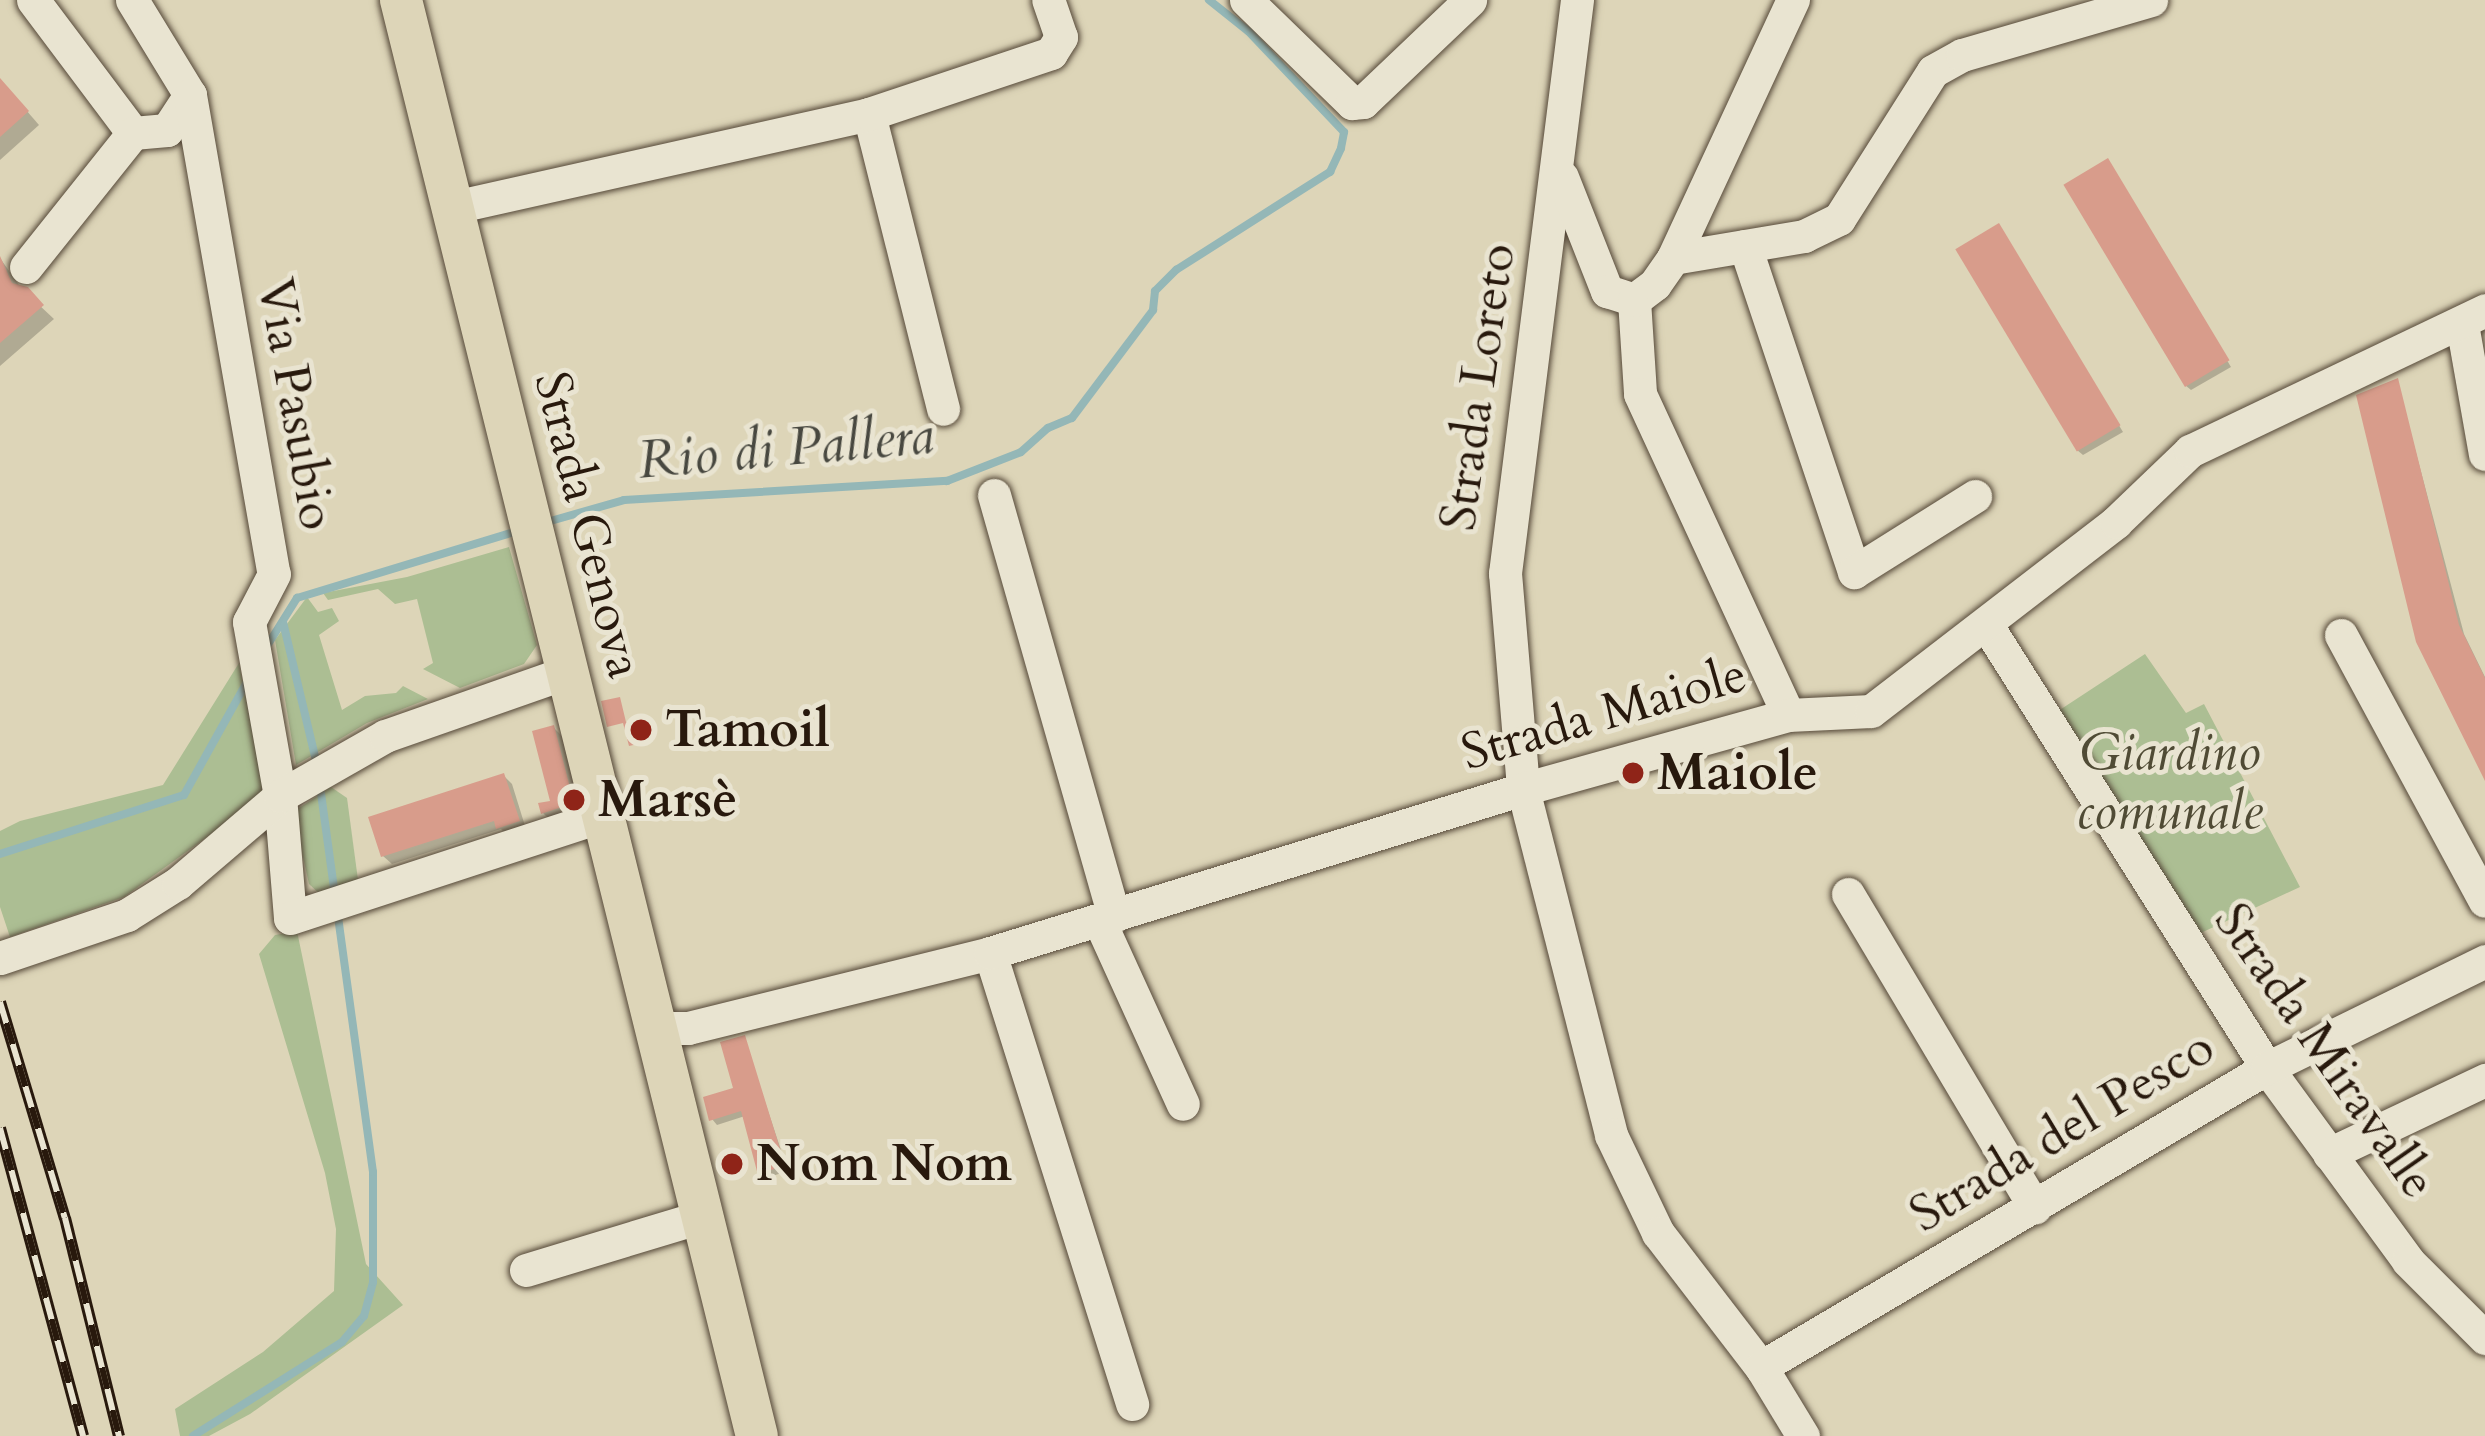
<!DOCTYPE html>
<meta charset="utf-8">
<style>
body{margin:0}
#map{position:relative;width:2485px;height:1436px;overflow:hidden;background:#ddd5b8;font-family:Cardo,serif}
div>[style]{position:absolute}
.green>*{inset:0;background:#acbe93}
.shadow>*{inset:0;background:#0003}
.stream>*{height:8px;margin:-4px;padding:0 4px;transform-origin:4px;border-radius:4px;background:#94b7b7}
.building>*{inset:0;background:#d89c8b;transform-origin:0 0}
.roads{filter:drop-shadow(0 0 3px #554838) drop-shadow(0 0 3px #554838)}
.minor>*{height:33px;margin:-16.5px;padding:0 16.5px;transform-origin:16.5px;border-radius:16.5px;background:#e9e4d1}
.major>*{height:42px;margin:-21px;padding:0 21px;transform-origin:21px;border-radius:21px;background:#ddd5b8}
.rail>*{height:12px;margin-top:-6px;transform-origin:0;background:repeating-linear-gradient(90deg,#e9e4d1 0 22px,#28190d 0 44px);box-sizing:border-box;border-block:3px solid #28190d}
.dots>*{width:33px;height:33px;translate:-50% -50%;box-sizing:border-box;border:6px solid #e9e4d1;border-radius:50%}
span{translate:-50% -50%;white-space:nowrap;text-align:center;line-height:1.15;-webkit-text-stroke:10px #e9e4d1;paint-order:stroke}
.street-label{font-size:51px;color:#28190d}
.poi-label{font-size:51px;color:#28190d;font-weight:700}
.left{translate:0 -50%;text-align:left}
.park-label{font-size:51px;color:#504b35;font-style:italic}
.water-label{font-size:54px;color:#484840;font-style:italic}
</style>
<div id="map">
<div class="green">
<i style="clip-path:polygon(509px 547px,537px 645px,524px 664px,460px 688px,423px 669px,433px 663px,417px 599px,395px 604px,378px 589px,328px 600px,323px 593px,407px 577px)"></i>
<i style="clip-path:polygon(307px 597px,318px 612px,332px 608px,339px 621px,319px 635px,342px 710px,365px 696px,396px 693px,403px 686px,428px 699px,367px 723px,296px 765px,275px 640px)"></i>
<i style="clip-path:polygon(2145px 654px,2186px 713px,2204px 704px,2300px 887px,2190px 938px,2049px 717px)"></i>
<i style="clip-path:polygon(239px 663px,265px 795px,124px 897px,10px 937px,0 907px,0 831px,20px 821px,163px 785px)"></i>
<i style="clip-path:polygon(331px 787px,347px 798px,358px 880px,322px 896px,309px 884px,293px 812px)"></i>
<i style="clip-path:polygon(297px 931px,366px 1264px,403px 1305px,250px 1414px,209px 1436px,180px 1436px,175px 1409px,263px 1352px,334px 1291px,336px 1229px,325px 1173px,259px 954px,275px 935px)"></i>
</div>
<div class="shadow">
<i style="clip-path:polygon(0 80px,39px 125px,0 160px)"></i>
<i style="clip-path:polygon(2112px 167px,2231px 367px,2191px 390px,2185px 385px)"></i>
<i style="clip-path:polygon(1999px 226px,2123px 432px,2083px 455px,2077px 450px)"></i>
<i style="clip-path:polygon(0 258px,21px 288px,54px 319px,0 366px)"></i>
<i style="clip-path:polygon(2397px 381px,2464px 634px,2485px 677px,2485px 774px)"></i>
<i style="clip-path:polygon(554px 728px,563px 737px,581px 812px,552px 822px,543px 813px,553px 803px)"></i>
<i style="clip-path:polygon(504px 776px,512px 784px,526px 829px,507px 835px,501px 829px,392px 864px,383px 856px)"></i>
<i style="clip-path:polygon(744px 1039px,788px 1171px,766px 1178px,745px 1116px,717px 1125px,712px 1119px,737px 1091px)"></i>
</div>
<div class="stream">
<i style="left:547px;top:522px;width:80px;rotate:-15.9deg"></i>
<i style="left:624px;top:500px;width:324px;rotate:-3.4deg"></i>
<i style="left:947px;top:481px;width:79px;rotate:-21.4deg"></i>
<i style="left:1021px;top:452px;width:36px;rotate:-42deg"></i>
<i style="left:1048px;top:428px;width:26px;rotate:-23deg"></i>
<i style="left:1072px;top:418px;width:135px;rotate:-53.1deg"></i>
<i style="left:1153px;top:310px;width:19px;rotate:-84deg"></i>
<i style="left:1155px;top:291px;width:30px;rotate:-45deg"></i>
<i style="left:1176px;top:270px;width:183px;rotate:-32.5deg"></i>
<i style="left:1330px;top:172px;width:26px;rotate:-65deg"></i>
<i style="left:1341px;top:148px;width:16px;rotate:-79deg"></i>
<i style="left:1344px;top:132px;width:139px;rotate:-133.5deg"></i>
<i style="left:1248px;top:31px;width:50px;rotate:-141.5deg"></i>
<i style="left:283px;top:622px;width:147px;rotate:76.6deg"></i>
<i style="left:267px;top:646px;width:57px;rotate:-58deg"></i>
<i style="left:297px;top:598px;width:234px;rotate:-16.9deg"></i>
<i style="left:320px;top:786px;width:111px;rotate:82.2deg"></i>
<i style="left:0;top:854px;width:193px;rotate:-17.8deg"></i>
<i style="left:184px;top:795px;width:132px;rotate:-60.9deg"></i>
<i style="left:193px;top:1436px;width:176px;rotate:-32.2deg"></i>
<i style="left:342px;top:1342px;width:34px;rotate:-50deg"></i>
<i style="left:364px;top:1316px;width:35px;rotate:-75deg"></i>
<i style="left:373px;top:1282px;width:110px;rotate:-90deg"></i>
<i style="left:373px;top:1172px;width:264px;rotate:-97.8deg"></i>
</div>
<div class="building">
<i style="clip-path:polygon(0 78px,29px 111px,0 137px)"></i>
<i style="left:2108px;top:158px;width:236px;height:52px;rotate:59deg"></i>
<i style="left:1999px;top:223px;width:236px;height:51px;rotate:59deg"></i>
<i style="clip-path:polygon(0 256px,12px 283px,28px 287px,44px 305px,0 343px)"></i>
<i style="clip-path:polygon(2398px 378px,2459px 625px,2485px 678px,2485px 781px,2416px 642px,2356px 395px)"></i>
<i style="clip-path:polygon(620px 697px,626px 722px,649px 717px,654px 740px,629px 746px,623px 723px,607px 727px,601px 701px)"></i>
<i style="clip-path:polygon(554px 725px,574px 803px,541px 814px,538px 803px,550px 801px,532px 731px)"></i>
<i style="clip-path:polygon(504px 773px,520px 821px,496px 829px,494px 821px,381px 857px,368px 817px)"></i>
<i style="clip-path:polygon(745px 1035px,785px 1165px,758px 1175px,741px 1111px,709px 1121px,703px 1097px,733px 1088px,720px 1042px)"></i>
</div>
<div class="roads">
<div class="minor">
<i style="left:33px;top:0;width:166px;rotate:53.1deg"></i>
<i style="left:133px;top:133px;width:34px;rotate:-5deg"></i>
<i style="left:167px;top:130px;width:42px;rotate:-56.7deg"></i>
<i style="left:132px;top:0;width:111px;rotate:58.6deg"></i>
<i style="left:190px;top:95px;width:486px;rotate:80.1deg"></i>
<i style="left:274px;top:574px;width:54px;rotate:117.5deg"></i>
<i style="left:249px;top:622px;width:177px;rotate:79.9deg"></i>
<i style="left:280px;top:796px;width:122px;rotate:85.3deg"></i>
<i style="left:290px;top:918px;width:332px;rotate:-18.1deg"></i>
<i style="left:1246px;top:0;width:148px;rotate:44.2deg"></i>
<i style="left:1352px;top:103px;width:11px;rotate:-5deg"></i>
<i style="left:1363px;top:102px;width:148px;rotate:-43.6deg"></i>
<i style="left:1577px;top:0;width:578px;rotate:97.16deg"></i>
<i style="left:1505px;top:573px;width:217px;rotate:85.2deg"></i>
<i style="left:1523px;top:789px;width:357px;rotate:75.7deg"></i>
<i style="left:1611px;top:1135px;width:109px;rotate:64.4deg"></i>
<i style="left:1658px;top:1233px;width:169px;rotate:52.5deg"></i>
<i style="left:1761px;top:1367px;width:81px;rotate:58.7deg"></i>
<i style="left:869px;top:114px;width:304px;rotate:75.9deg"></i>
<i style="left:1562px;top:177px;width:123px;rotate:68.5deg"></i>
<i style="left:1607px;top:291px;width:28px;rotate:18deg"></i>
<i style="left:1634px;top:300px;width:94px;rotate:86.3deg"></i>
<i style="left:1640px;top:394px;width:353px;rotate:65.2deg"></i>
<i style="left:454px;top:207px;width:425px;rotate:-12.6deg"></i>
<i style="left:869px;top:114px;width:192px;rotate:-18.5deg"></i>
<i style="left:1051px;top:53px;width:19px;rotate:-58deg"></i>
<i style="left:1061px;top:37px;width:39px;rotate:-109deg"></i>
<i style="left:1745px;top:246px;width:344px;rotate:71.5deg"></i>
<i style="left:1854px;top:572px;width:143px;rotate:-32.1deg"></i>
<i style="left:1673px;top:258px;width:133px;rotate:-9.5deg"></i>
<i style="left:1804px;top:236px;width:39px;rotate:-26deg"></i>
<i style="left:1839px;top:219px;width:175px;rotate:-57.6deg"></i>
<i style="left:1933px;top:71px;width:33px;rotate:-29deg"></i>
<i style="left:1962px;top:55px;width:197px;rotate:-16.2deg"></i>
<i style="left:26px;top:267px;width:171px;rotate:-51.4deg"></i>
<i style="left:1634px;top:300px;width:26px;rotate:-37deg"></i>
<i style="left:1655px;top:284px;width:32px;rotate:-55deg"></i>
<i style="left:1673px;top:258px;width:285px;rotate:-65.1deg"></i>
<i style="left:2462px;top:324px;width:132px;rotate:80deg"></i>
<i style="left:994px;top:495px;width:438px;rotate:74.1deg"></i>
<i style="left:1986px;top:624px;width:525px;rotate:57.67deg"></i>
<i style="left:2267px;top:1068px;width:239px;rotate:53.8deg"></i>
<i style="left:2408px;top:1261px;width:109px;rotate:45deg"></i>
<i style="left:2341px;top:635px;width:302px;rotate:61.6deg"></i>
<i style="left:1848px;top:894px;width:365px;rotate:59.2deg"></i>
<i style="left:1099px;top:920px;width:202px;rotate:65.5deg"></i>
<i style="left:990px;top:953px;width:473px;rotate:72.5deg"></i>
<i style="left:0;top:958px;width:134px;rotate:-18.7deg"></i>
<i style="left:127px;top:915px;width:60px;rotate:-32.1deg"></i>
<i style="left:178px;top:883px;width:134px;rotate:-40.5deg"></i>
<i style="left:280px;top:796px;width:121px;rotate:-29.7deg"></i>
<i style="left:385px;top:736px;width:194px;rotate:-19.3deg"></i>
<i style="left:657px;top:1028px;width:31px"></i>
<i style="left:688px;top:1028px;width:311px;rotate:-13.9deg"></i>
<i style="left:990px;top:953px;width:558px;rotate:-17.1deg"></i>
<i style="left:1523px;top:789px;width:275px;rotate:-15.6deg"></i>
<i style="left:1788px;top:715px;width:83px;rotate:-2.8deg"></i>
<i style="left:1871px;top:711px;width:309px;rotate:-37.6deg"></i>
<i style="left:2116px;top:522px;width:103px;rotate:-43.8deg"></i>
<i style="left:2190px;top:451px;width:327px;rotate:-25.5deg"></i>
<i style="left:2329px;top:1154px;width:173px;rotate:-25.4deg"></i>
<i style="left:526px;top:1270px;width:186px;rotate:-16.9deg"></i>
<i style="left:1761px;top:1367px;width:588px;rotate:-30.58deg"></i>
<i style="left:2267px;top:1068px;width:243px;rotate:-26.1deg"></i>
</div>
<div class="major">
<i style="left:401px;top:0;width:1479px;rotate:76.08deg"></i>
</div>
</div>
<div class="rail">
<i style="left:0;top:1002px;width:226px;rotate:73.3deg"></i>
<i style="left:65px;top:1218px;width:225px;rotate:76.1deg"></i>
<i style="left:0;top:1128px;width:319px;rotate:74.9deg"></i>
</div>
<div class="dots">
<i style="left:641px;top:730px;background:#8f2418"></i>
<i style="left:1633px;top:773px;background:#8f2418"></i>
<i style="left:574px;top:800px;background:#8f2418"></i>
<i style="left:732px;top:1164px;background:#8f2418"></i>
</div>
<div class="street-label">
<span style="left:1478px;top:387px;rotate:-82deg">Strada Loreto</span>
<span style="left:296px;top:404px;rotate:80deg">Via Pasubio</span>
<span style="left:588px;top:525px;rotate:76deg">Strada Genova</span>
<span style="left:1604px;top:714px;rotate:-16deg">Strada Maiole</span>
<span style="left:2325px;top:1051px;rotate:55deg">Strada Miravalle</span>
<span style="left:2062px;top:1131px;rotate:-31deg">Strada del Pesco</span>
</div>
<div class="poi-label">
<span class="left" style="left:665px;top:730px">Tamoil</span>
<span class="left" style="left:1657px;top:773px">Maiole</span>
<span class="left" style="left:598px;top:800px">Marsè</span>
<span class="left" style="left:756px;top:1164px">Nom Nom</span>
</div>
<div class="park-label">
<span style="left:2170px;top:783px">Giardino<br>comunale</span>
</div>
<div class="water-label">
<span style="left:786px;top:449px;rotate:-5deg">Rio di Pallera</span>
</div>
</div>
